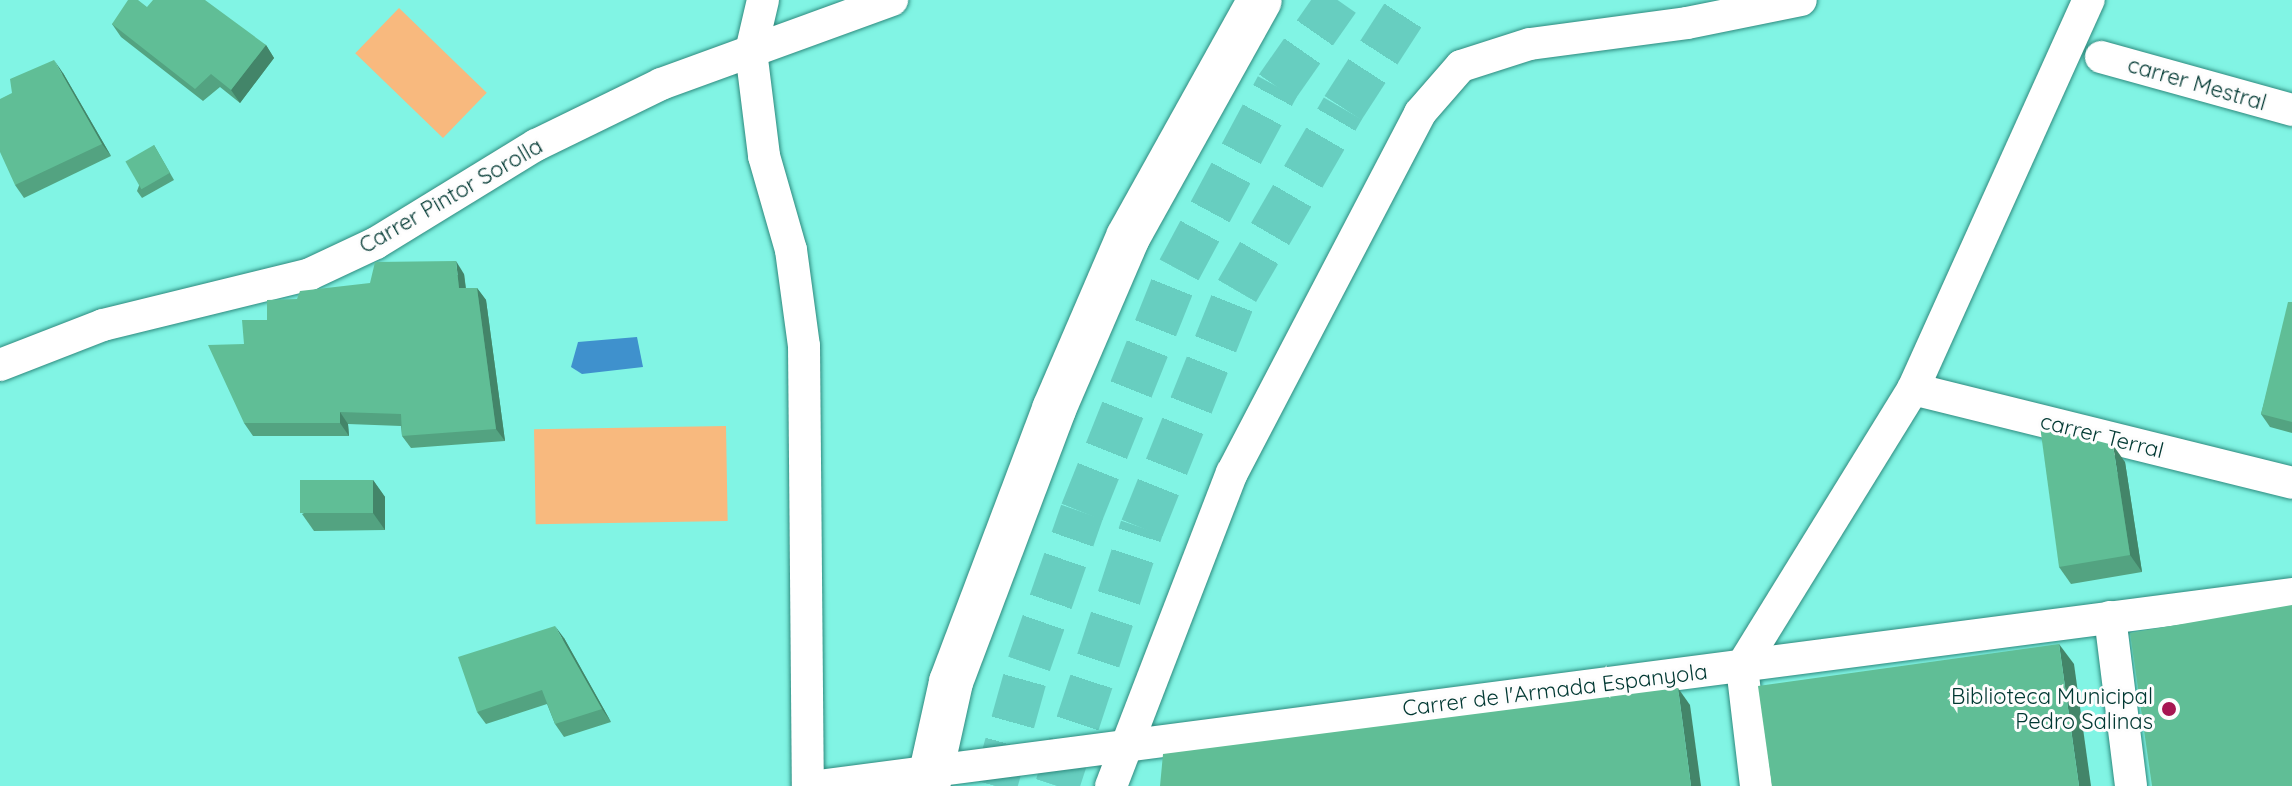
<!DOCTYPE html>
<style>
body{margin:0}
#map{position:relative;width:2292px;height:786px;overflow:hidden;background:#81f4e4;font-family:Quicksand,sans-serif}
div>[style]{position:absolute}
.green>*{inset:0;background:#f8b97e;transform-origin:0 0}
.water>*{inset:0;background:#3f91cd}
.trunk-tunnel>*{height:44px;margin-top:-22px;transform-origin:0;background:repeating-linear-gradient(90deg,#67cec0 0 44px,transparent 0 66px)}
.roads{filter:drop-shadow(0 0 2px #2e8a7e) drop-shadow(0 0 2px #2e8a7e)}
.minor>*{height:32px;margin:-16px;padding:0 16px;transform-origin:16px;border-radius:16px;background:#fff}
.trunk>*{height:44px;margin:-22px;padding:0 22px;transform-origin:22px;border-radius:22px;background:#fff}
.wall>*{inset:0;background:#53a381}
.shaded-wall>*{inset:0;background:#438569}
.building>*{inset:0;background:#60be96;transform-origin:0 0}
.dots>*{width:22px;height:22px;translate:-50% -50%;box-sizing:border-box;border:4px solid #fdfdfd;border-radius:50%}
span{translate:-50% -50%;white-space:nowrap;text-align:center;line-height:1.15;-webkit-text-stroke:6px #fdfdfd;paint-order:stroke}
.street-label{font-size:22px;color:#003832}
.poi-label{font-size:22px;color:#003832}
.right{translate:-100% -50%;text-align:right}
</style>
<div id="map">
<div class="green">
<i style="left:399px;top:8px;width:122px;height:63px;rotate:44deg"></i>
<i style="left:726px;top:426px;width:95px;height:192px;rotate:89deg"></i>
</div>
<div class="water">
<i style="clip-path:polygon(637px 337px,643px 367px,582px 374px,571px 367px,578px 342px)"></i>
</div>
<div class="trunk-tunnel">
<i style="left:995px;top:786px;width:127px;rotate:-74.4deg"></i>
<i style="left:1029px;top:664px;width:161px;rotate:-70.8deg"></i>
<i style="left:1082px;top:512px;width:261px;rotate:-68.2deg"></i>
<i style="left:1179px;top:270px;width:208px;rotate:-61.8deg"></i>
<i style="left:1277px;top:87px;width:106px;rotate:-55deg"></i>
<i style="left:1057px;top:786px;width:272px;rotate:-71.8deg"></i>
<i style="left:1142px;top:528px;width:255px;rotate:-68.2deg"></i>
<i style="left:1237px;top:291px;width:211px;rotate:-59.9deg"></i>
<i style="left:1343px;top:108px;width:129px;rotate:-57.1deg"></i>
</div>
<div class="roads">
<div class="minor">
<i style="left:763px;top:0;width:52px;rotate:103.2deg"></i>
<i style="left:751px;top:51px;width:106px;rotate:82.9deg"></i>
<i style="left:764px;top:156px;width:98px;rotate:74deg"></i>
<i style="left:791px;top:250px;width:97px;rotate:82.3deg"></i>
<i style="left:804px;top:346px;width:440px;rotate:89.5deg"></i>
<i style="left:2101px;top:57px;width:198px;rotate:15.5deg"></i>
<i style="left:0;top:365px;width:110px;rotate:-21.2deg"></i>
<i style="left:103px;top:325px;width:213px;rotate:-13.8deg"></i>
<i style="left:310px;top:274px;width:73px;rotate:-25.2deg"></i>
<i style="left:376px;top:243px;width:188px;rotate:-31.5deg"></i>
<i style="left:536px;top:145px;width:139px;rotate:-26deg"></i>
<i style="left:661px;top:84px;width:246px;rotate:-20deg"></i>
<i style="left:1913px;top:389px;width:390px;rotate:13.9deg"></i>
<i style="left:2110px;top:617px;width:170px;rotate:82.9deg"></i>
<i style="left:818px;top:786px;width:1486px;rotate:-7.42deg"></i>
<i style="left:1111px;top:786px;width:336px;rotate:-68.9deg"></i>
<i style="left:1232px;top:473px;width:406px;rotate:-62.4deg"></i>
<i style="left:1420px;top:113px;width:62px;rotate:-48.9deg"></i>
<i style="left:1461px;top:66px;width:72px;rotate:-17.7deg"></i>
<i style="left:1530px;top:44px;width:158px;rotate:-7.6deg"></i>
<i style="left:1687px;top:23px;width:116px;rotate:-11.4deg"></i>
<i style="left:1756px;top:786px;width:121px;rotate:-96.7deg"></i>
<i style="left:1742px;top:666px;width:326px;rotate:-58.3deg"></i>
<i style="left:1913px;top:389px;width:427px;rotate:-65.7deg"></i>
</div>
<div class="trunk">
<i style="left:928px;top:786px;width:107px;rotate:-77.5deg"></i>
<i style="left:951px;top:682px;width:292px;rotate:-69.3deg"></i>
<i style="left:1054px;top:409px;width:187px;rotate:-66.7deg"></i>
<i style="left:1128px;top:237px;width:271px;rotate:-60.9deg"></i>
</div>
</div>
<div class="wall">
<i style="clip-path:polygon(147px 7px,266px 45px,274px 58px,240px 103px,220px 87px,203px 101px,121px 37px,112px 24px)"></i>
<i style="clip-path:polygon(63px 73px,111px 156px,24px 198px,15px 185px)"></i>
<i style="clip-path:polygon(154px 145px,174px 180px,142px 198px,137px 191px)"></i>
<i style="clip-path:polygon(464px 274px,466px 288px,477px 288px,486px 300px,505px 441px,411px 448px,402px 436px,401px 426px,348px 424px,349px 436px,253px 436px,244px 423px,244px 344px,267px 320px,297px 299px)"></i>
<i style="clip-path:polygon(2292px 302px,2292px 433px,2270px 427px,2261px 414px)"></i>
<i style="clip-path:polygon(2125px 462px,2142px 572px,2071px 584px,2059px 567px)"></i>
<i style="clip-path:polygon(373px 480px,385px 497px,385px 530px,314px 531px,302px 514px)"></i>
<i style="clip-path:polygon(564px 638px,611px 722px,564px 737px,555px 724px,547px 704px,486px 724px,477px 712px)"></i>
</div>
<div class="shaded-wall">
<i style="clip-path:polygon(266px 45px,274px 58px,240px 103px,231px 90px)"></i>
<i style="clip-path:polygon(54px 60px,63px 73px,111px 156px,102px 144px)"></i>
<i style="clip-path:polygon(456px 261px,464px 274px,467px 301px,459px 288px)"></i>
<i style="clip-path:polygon(477px 288px,486px 300px,505px 441px,496px 429px)"></i>
<i style="clip-path:polygon(340px 412px,348px 424px,349px 436px,340px 423px)"></i>
<i style="clip-path:polygon(2113px 445px,2125px 462px,2142px 572px,2130px 555px)"></i>
<i style="clip-path:polygon(373px 480px,385px 497px,385px 530px,373px 513px)"></i>
<i style="clip-path:polygon(555px 626px,564px 638px,611px 722px,602px 709px)"></i>
<i style="clip-path:polygon(2059px 644px,2074px 664px,2091px 786px,2079px 786px)"></i>
<i style="clip-path:polygon(1678px 688px,1690px 705px,1701px 786px,1691px 786px)"></i>
</div>
<div class="building">
<i style="clip-path:polygon(128px 0,138px 0,147px 7px,153px 0,205px 0,266px 45px,231px 90px,211px 74px,195px 89px,112px 24px)"></i>
<i style="clip-path:polygon(54px 60px,102px 144px,15px 185px,0 152px,0 99px,12px 93px,10px 79px)"></i>
<i style="left:154px;top:145px;width:32px;height:33px;rotate:60deg"></i>
<i style="clip-path:polygon(456px 261px,459px 288px,477px 288px,496px 429px,402px 436px,401px 414px,340px 412px,340px 423px,244px 423px,208px 345px,244px 344px,242px 320px,267px 320px,267px 300px,297px 299px,300px 291px,370px 283px,375px 262px)"></i>
<i style="clip-path:polygon(2288px 302px,2292px 302px,2292px 422px,2261px 414px)"></i>
<i style="clip-path:polygon(2040px 426px,2113px 445px,2130px 555px,2059px 567px)"></i>
<i style="left:373px;top:480px;width:33px;height:73px;rotate:90deg"></i>
<i style="clip-path:polygon(2292px 605px,2292px 786px,2152px 786px,2130px 633px)"></i>
<i style="clip-path:polygon(555px 626px,602px 709px,555px 724px,542px 690px,477px 712px,458px 657px)"></i>
<i style="clip-path:polygon(2059px 644px,2079px 786px,1772px 786px,1758px 686px)"></i>
<i style="clip-path:polygon(1678px 688px,1691px 786px,1160px 786px,1163px 754px)"></i>
</div>
<div class="dots">
<i style="left:2169px;top:709px;background:#a71652"></i>
</div>
<div class="street-label">
<span style="left:2197px;top:84px;rotate:16deg">carrer Mestral</span>
<span style="left:451px;top:196px;rotate:-30deg">Carrer Pintor Sorolla</span>
<span style="left:2102px;top:436px;rotate:14deg">carrer Terral</span>
<span style="left:1555px;top:690px;rotate:-7deg">Carrer de l'Armada Espanyola</span>
</div>
<div class="poi-label">
<span class="right" style="left:2153px;top:709px">Biblioteca Municipal<br>Pedro Salinas</span>
</div>
</div>
